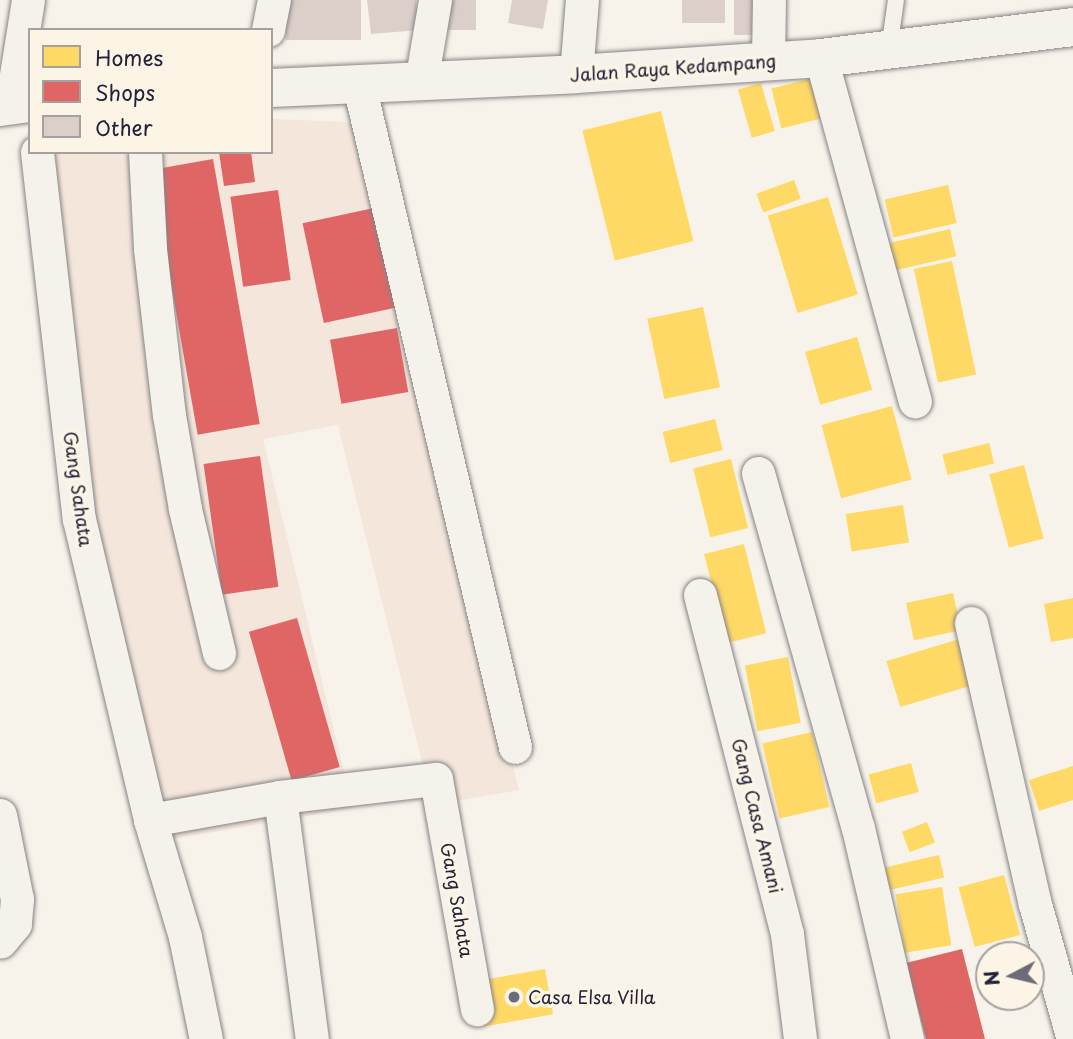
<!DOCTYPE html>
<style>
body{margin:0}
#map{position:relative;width:1073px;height:1039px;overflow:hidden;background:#f7f3ea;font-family:"Playpen Sans",sans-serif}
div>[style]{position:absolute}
.built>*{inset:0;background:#f4e6db}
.homes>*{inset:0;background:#ffd966;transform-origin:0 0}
.shops>*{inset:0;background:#e06666;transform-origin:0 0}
.building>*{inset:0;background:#dccfc9;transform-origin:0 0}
.roads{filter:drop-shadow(0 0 2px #868485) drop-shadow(0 0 2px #868485)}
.service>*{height:16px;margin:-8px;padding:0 8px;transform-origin:8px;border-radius:8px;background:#f5f2ec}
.minor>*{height:33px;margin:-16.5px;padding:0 16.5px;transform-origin:16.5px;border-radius:16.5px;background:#f5f2ec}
.tertiary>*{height:38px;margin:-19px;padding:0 19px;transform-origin:19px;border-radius:19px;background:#f5f2ec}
.dots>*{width:19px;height:19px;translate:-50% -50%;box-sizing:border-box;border:4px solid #fcf5e5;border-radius:50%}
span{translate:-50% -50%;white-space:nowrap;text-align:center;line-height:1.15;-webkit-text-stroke:7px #fcf5e5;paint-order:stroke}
.street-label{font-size:18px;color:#22223b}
.poi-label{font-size:18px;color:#22223b}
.left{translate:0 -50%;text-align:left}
.legend{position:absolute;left:28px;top:28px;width:245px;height:126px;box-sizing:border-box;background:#fcf5e5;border:2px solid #a5a1a1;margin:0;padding:9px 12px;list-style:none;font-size:21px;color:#22223b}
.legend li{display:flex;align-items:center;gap:14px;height:35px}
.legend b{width:35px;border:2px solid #a5a1a1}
.north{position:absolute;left:975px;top:941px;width:70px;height:70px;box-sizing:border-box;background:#fcf5e5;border:2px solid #a5a1a1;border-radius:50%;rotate:263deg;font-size:19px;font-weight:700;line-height:28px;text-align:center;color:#22223b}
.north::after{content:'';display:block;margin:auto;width:24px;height:32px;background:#6d6b78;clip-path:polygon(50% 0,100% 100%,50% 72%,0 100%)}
</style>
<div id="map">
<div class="built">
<i style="clip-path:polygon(271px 119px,355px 122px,519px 790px,433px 805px,338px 425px,263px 439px,353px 808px,155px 842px,70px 552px,52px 152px,271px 152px)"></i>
</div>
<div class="homes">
<i style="left:818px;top:77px;width:41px;height:48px;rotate:76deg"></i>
<i style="left:761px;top:83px;width:50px;height:24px;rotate:74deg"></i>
<i style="left:661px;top:111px;width:134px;height:81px;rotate:76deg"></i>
<i style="left:794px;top:180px;width:20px;height:40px;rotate:70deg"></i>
<i style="left:948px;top:185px;width:39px;height:65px;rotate:77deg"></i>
<i style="left:828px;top:197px;width:102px;height:63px;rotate:73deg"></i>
<i style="left:950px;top:229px;width:28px;height:68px;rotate:77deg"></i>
<i style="left:952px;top:261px;width:116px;height:39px;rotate:78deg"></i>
<i style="left:703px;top:307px;width:82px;height:57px;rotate:78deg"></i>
<i style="left:857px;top:337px;width:55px;height:54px;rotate:74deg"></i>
<i style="left:892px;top:406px;width:76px;height:73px;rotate:75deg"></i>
<i style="left:715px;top:419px;width:32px;height:54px;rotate:76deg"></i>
<i style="left:989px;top:443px;width:21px;height:48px;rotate:76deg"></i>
<i style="left:731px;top:459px;width:71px;height:39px;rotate:76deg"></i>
<i style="left:1024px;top:465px;width:76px;height:36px;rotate:75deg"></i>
<i style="left:903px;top:505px;width:38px;height:58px;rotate:81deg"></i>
<i style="left:744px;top:544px;width:92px;height:41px;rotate:76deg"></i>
<i style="left:953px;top:593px;width:38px;height:48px;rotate:78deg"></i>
<i style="clip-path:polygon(1073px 598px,1073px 638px,1051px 642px,1044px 604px)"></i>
<i style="left:959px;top:639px;width:48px;height:76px;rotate:73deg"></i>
<i style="left:788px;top:657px;width:67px;height:44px;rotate:79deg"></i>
<i style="left:812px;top:732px;width:77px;height:51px;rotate:77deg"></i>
<i style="left:911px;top:763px;width:30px;height:44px;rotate:75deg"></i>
<i style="clip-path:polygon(1073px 766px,1073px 800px,1039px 811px,1029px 780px)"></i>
<i style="left:927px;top:822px;width:22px;height:27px;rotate:69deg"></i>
<i style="left:939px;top:855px;width:23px;height:58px;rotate:77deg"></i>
<i style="left:1004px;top:875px;width:62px;height:47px;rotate:75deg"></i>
<i style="left:942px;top:887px;width:59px;height:47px;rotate:81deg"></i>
<i style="left:545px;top:969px;width:46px;height:70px;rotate:80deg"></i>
</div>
<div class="shops">
<i style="clip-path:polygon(219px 152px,251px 152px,255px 182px,224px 186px)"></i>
<i style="left:213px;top:159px;width:269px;height:63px;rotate:80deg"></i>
<i style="left:278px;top:190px;width:91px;height:48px;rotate:82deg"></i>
<i style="left:374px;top:208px;width:102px;height:73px;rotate:78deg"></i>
<i style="left:397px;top:328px;width:65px;height:68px;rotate:80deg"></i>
<i style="left:260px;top:456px;width:132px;height:57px;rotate:82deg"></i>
<i style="left:297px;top:618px;width:155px;height:50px;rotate:74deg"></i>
<i style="clip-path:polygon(962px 949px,985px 1039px,926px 1039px,906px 963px)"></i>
</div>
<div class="building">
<i style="left:286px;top:0;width:75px;height:40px"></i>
<i style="clip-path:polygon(367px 0,416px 0,419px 30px,371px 34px)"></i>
<i style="left:445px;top:0;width:31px;height:30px"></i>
<i style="clip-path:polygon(512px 0,548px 0,543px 29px,508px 23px)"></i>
<i style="left:682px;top:0;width:43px;height:23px"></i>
<i style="left:734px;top:0;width:25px;height:35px"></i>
</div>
<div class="roads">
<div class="service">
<i style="left:889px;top:49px;width:49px;rotate:-81.9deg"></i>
</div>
<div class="minor">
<i style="left:268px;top:30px;width:31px;rotate:-79deg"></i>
<i style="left:821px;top:58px;width:356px;rotate:74.7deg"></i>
<i style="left:768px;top:61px;width:61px;rotate:-89.1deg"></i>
<i style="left:576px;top:74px;width:74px;rotate:-85.4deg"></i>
<i style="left:421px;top:82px;width:83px;rotate:-80.3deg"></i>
<i style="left:359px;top:85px;width:680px;rotate:76.74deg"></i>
<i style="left:11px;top:106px;width:107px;rotate:-80.9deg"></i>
<i style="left:37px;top:152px;width:369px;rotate:83.5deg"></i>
<i style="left:79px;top:519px;width:309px;rotate:76.7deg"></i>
<i style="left:150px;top:820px;width:122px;rotate:73.3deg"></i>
<i style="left:185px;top:937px;width:104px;rotate:78.4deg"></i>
<i style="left:145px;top:152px;width:97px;rotate:87deg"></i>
<i style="left:150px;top:249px;width:167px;rotate:83.5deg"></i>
<i style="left:169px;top:415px;width:95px;rotate:80.3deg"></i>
<i style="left:185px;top:509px;width:148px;rotate:76.7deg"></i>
<i style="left:758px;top:473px;width:369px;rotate:74.3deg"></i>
<i style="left:858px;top:828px;width:217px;rotate:76.9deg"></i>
<i style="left:700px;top:595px;width:350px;rotate:75.6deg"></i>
<i style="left:787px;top:934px;width:106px;rotate:82.9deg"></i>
<i style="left:971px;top:623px;width:288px;rotate:77.2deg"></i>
<i style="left:1035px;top:904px;width:140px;rotate:74.3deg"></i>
<i style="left:280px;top:797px;width:244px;rotate:82.5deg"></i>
<i style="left:0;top:815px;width:86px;rotate:78.6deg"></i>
<i style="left:17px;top:899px;width:25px;rotate:95deg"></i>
<i style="left:15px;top:924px;width:23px;rotate:130deg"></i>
<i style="left:150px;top:820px;width:132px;rotate:-10deg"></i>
<i style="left:280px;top:797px;width:157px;rotate:-6.6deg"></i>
<i style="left:436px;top:779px;width:234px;rotate:79.9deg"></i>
</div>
<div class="tertiary">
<i style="left:271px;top:88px;width:305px;rotate:-2.6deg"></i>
<i style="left:576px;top:74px;width:246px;rotate:-3.7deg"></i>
<i style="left:821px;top:58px;width:254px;rotate:-7deg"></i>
<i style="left:0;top:107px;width:30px;rotate:-8deg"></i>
</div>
</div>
<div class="dots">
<i style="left:514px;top:997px;background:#6d6b78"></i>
</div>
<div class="street-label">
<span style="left:673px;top:68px;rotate:-4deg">Jalan Raya Kedampang</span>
<span style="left:78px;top:489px;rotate:82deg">Gang Sahata</span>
<span style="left:757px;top:816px;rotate:76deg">Gang Casa Amani</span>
<span style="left:457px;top:900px;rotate:80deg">Gang Sahata</span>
</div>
<div class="poi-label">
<span class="left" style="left:528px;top:997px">Casa Elsa Villa</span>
</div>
<ul class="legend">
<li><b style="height:19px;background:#ffd966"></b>Homes</li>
<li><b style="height:19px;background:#e06666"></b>Shops</li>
<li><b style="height:19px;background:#dccfc9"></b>Other</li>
</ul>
<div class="north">N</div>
</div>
